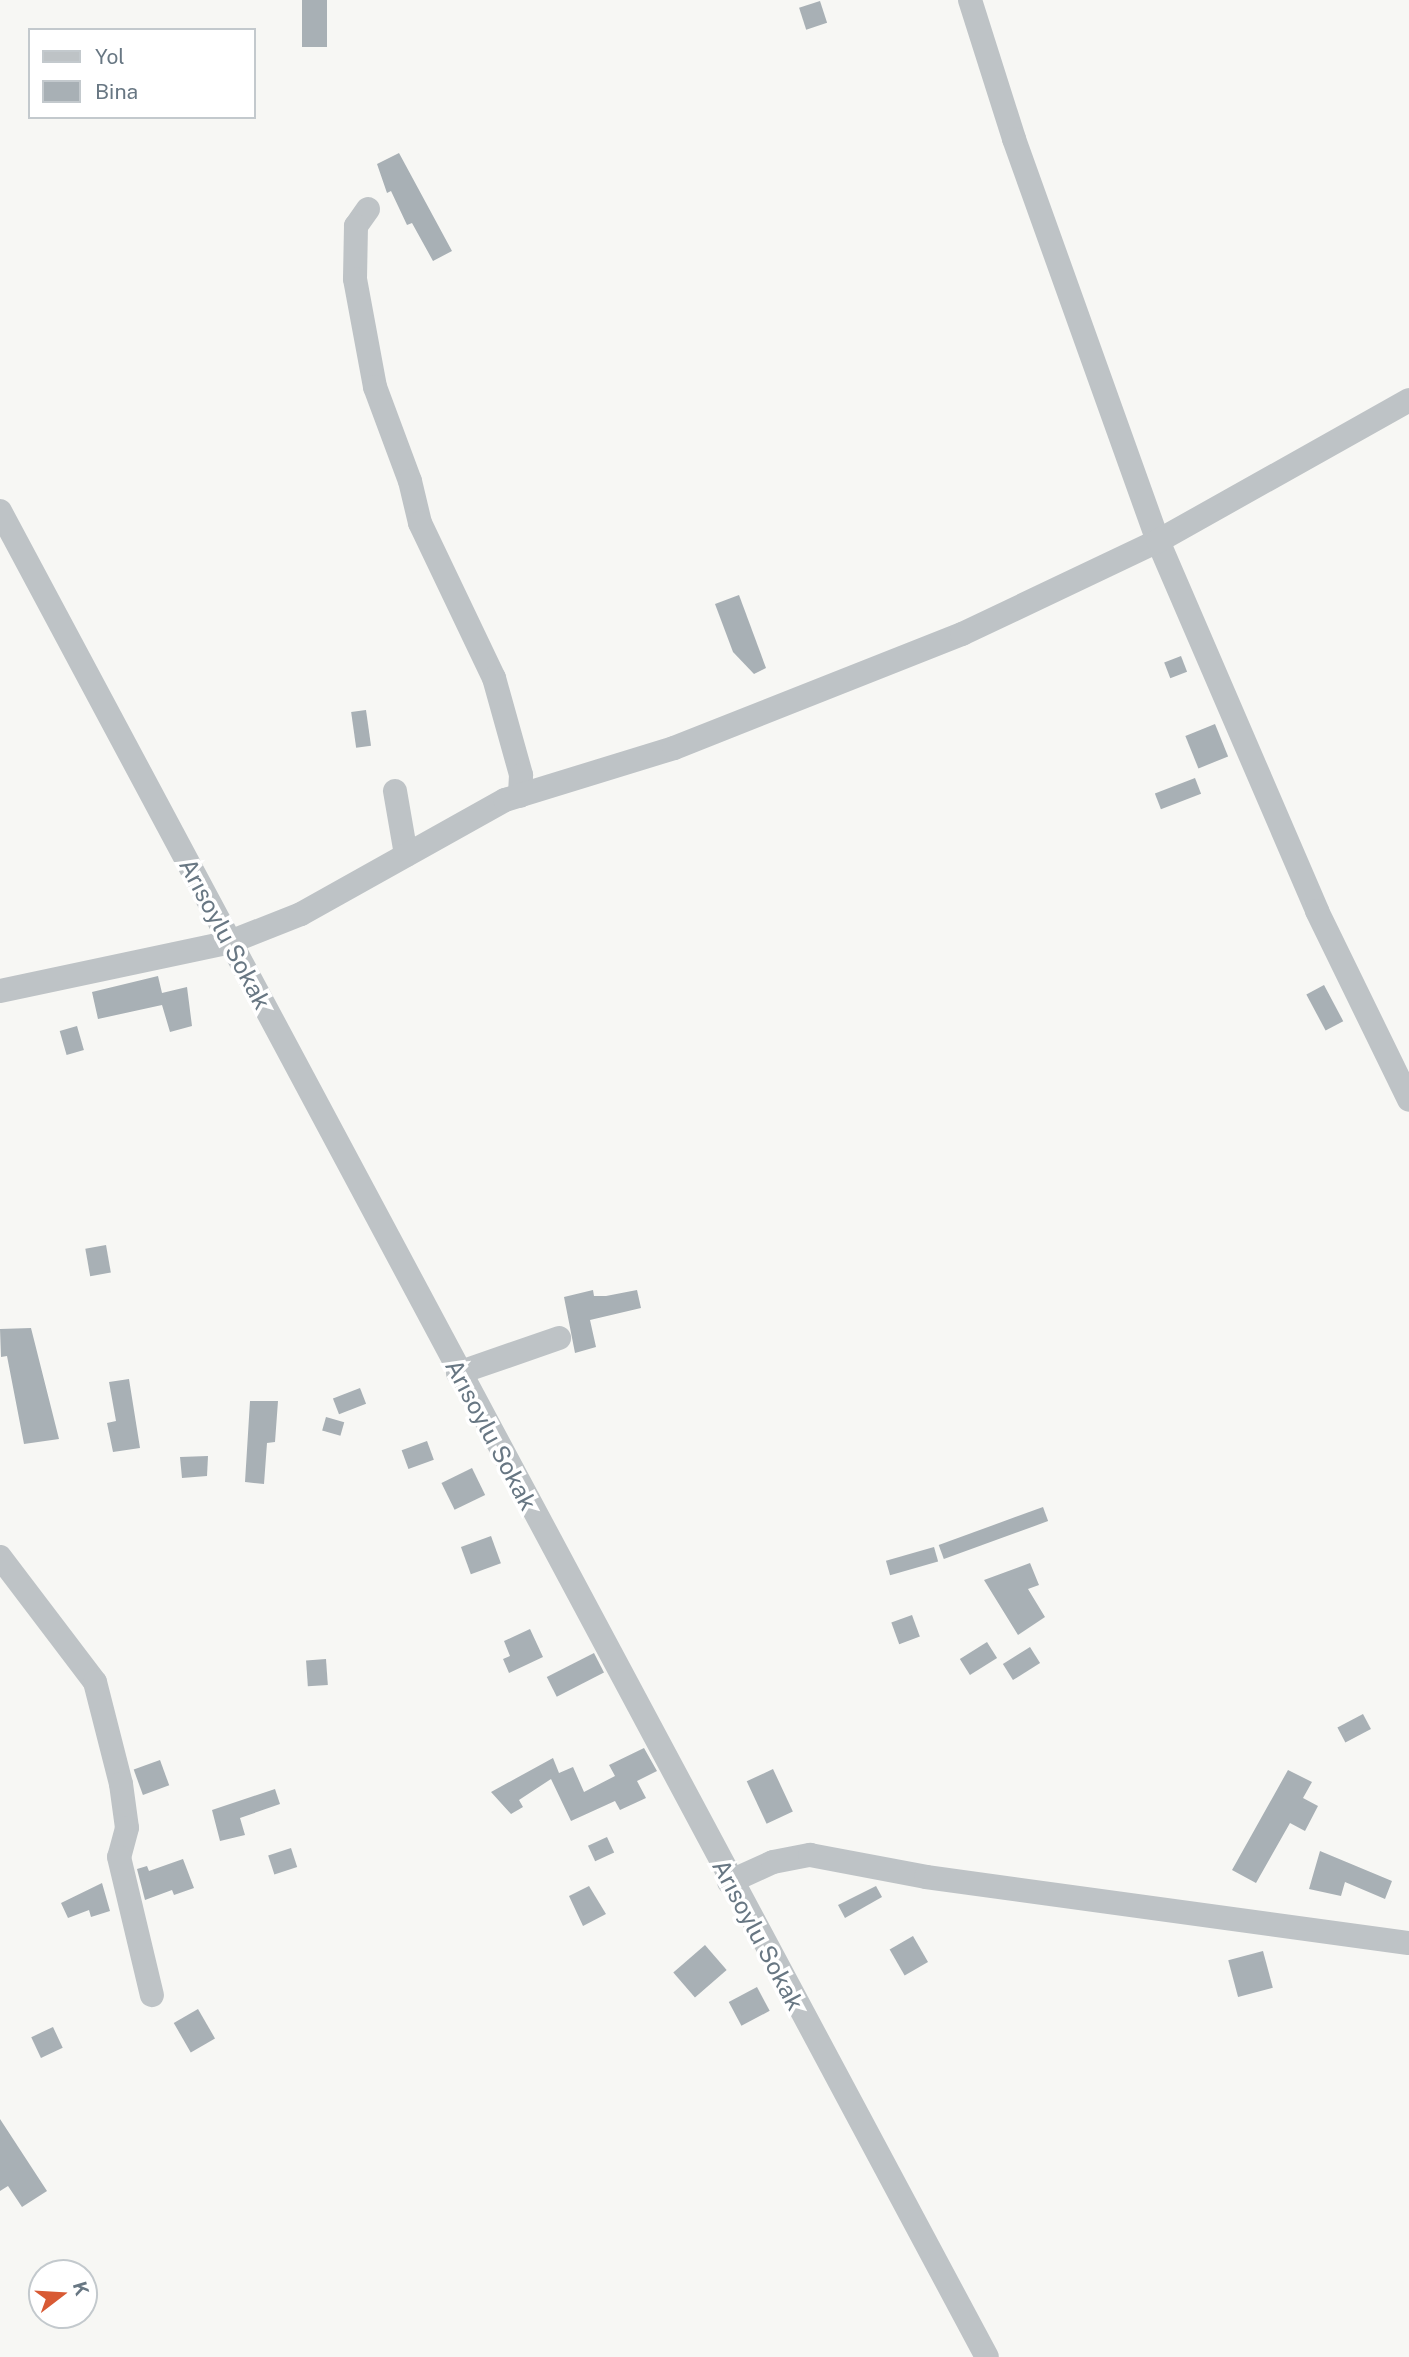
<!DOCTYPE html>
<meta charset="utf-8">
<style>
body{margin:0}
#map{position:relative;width:1409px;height:2357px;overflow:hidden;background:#f7f7f4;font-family:"Public Sans",sans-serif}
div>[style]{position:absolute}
.building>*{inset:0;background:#a8b0b5;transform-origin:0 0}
.minor>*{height:24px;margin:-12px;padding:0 12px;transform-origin:12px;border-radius:12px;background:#bec3c6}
span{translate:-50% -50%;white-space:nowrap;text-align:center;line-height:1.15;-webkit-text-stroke:7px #fff;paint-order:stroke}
.street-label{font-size:24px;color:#687783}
.legend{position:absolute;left:28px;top:28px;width:228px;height:91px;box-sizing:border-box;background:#fff;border:2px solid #c3c9cd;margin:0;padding:9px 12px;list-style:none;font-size:21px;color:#687783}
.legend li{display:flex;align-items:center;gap:14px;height:35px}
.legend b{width:35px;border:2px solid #c3c9cd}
.north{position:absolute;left:28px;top:2259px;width:70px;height:70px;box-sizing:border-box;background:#fff;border:2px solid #c3c9cd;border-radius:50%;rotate:73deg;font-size:19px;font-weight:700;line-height:28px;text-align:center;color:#687783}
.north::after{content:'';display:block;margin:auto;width:24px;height:32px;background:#d85a34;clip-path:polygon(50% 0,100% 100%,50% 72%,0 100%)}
</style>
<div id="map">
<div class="building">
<i style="left:302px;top:0;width:25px;height:47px"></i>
<i style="left:820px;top:1px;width:23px;height:22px;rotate:72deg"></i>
<i style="clip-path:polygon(399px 153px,452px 251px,433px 261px,412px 223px,407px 225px,391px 191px,387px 193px,377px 164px)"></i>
<i style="clip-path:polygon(739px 595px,766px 668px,754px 674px,733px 652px,715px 604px)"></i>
<i style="left:1181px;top:656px;width:17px;height:18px;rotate:69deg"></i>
<i style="left:366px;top:710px;width:36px;height:15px;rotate:82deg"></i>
<i style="left:1215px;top:724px;width:35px;height:32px;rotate:68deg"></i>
<i style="left:1195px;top:778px;width:17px;height:43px;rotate:69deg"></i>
<i style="clip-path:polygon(158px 976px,162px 993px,187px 987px,192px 1026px,170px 1032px,162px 1005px,98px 1019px,92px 992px)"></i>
<i style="left:1324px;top:985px;width:41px;height:20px;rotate:62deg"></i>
<i style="left:77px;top:1026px;width:25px;height:18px;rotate:74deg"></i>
<i style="left:106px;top:1245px;width:28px;height:21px;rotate:80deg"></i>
<i style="clip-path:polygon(593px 1290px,594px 1296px,606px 1296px,637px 1290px,641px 1308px,590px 1320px,596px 1347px,575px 1353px,564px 1297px)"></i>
<i style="clip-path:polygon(31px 1328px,59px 1439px,24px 1444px,7px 1356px,1px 1357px,0 1329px)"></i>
<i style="clip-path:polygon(129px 1379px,140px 1448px,113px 1452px,107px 1423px,116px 1421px,109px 1382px)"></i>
<i style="left:360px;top:1388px;width:17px;height:29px;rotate:69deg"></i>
<i style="clip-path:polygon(250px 1401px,278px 1401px,275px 1442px,267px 1443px,264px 1484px,245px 1482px)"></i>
<i style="left:326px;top:1417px;width:19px;height:14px;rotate:16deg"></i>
<i style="left:427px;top:1441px;width:20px;height:27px;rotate:70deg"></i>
<i style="clip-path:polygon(208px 1456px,207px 1476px,182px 1478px,180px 1457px)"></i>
<i style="left:472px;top:1468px;width:30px;height:34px;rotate:64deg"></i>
<i style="left:1043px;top:1507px;width:15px;height:111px;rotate:70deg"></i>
<i style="left:491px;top:1536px;width:29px;height:32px;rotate:70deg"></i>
<i style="left:934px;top:1547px;width:15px;height:50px;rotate:74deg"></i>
<i style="clip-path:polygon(1030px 1563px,1039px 1585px,1028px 1589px,1045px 1617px,1018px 1635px,984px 1580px)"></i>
<i style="left:912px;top:1615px;width:23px;height:22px;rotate:70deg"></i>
<i style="clip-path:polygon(530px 1629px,543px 1657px,509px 1673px,503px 1659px,510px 1656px,504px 1641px)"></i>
<i style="left:987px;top:1642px;width:19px;height:32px;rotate:58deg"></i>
<i style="left:1030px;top:1647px;width:19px;height:32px;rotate:58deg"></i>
<i style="left:594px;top:1653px;width:22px;height:53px;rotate:63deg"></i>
<i style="left:326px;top:1659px;width:26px;height:20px;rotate:86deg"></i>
<i style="left:1363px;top:1714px;width:17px;height:29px;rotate:62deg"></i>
<i style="clip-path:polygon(644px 1748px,657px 1771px,637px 1781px,646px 1798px,620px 1810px,615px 1801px,571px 1821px,551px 1779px,519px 1800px,523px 1807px,511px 1814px,491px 1792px,553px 1758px,559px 1773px,573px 1767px,584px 1792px,615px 1776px,609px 1765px)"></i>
<i style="left:160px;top:1760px;width:27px;height:28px;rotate:70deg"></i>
<i style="left:773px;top:1769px;width:47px;height:29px;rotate:65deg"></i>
<i style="clip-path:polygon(1288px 1770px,1312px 1782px,1303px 1798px,1318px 1806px,1305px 1831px,1290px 1823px,1256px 1883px,1232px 1870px)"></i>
<i style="clip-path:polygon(275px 1789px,280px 1804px,240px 1818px,245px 1835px,220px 1841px,212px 1810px)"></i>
<i style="left:607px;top:1837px;width:17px;height:21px;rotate:65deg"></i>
<i style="left:291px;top:1848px;width:20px;height:24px;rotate:72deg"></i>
<i style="clip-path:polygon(1320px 1851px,1392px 1881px,1385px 1899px,1345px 1882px,1341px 1896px,1309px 1889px)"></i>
<i style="clip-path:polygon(183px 1859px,194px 1888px,174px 1895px,172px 1890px,145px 1900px,137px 1869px,147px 1866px,149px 1871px)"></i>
<i style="clip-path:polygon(102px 1883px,110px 1911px,91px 1917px,89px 1910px,68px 1918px,61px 1903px)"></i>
<i style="clip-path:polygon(589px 1886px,606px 1914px,583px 1926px,569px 1896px)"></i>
<i style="clip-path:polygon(876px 1886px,882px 1897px,845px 1918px,838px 1905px)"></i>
<i style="left:913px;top:1936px;width:30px;height:27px;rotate:60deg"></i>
<i style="left:705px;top:1945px;width:33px;height:42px;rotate:49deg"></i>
<i style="left:1263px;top:1951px;width:38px;height:36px;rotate:75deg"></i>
<i style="left:757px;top:1987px;width:27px;height:32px;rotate:62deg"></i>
<i style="left:198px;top:2009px;width:34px;height:28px;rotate:60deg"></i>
<i style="left:53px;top:2027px;width:23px;height:24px;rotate:65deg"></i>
<i style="clip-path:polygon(0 2119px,47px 2191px,22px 2207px,8px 2186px,0 2191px)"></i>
</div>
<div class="minor">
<i style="left:970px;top:0;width:146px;rotate:72.4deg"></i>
<i style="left:1014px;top:139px;width:427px;rotate:70.3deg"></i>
<i style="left:1158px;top:541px;width:403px;rotate:66.7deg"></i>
<i style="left:1317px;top:911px;width:210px;rotate:64deg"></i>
<i style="left:368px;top:209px;width:21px;rotate:125deg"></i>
<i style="left:356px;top:226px;width:53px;rotate:91.1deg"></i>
<i style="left:355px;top:279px;width:110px;rotate:79.5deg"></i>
<i style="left:375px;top:387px;width:100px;rotate:69.6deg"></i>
<i style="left:410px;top:481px;width:43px;rotate:76.6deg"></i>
<i style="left:420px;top:523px;width:172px;rotate:64.5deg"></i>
<i style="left:494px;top:678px;width:101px;rotate:74.4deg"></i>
<i style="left:521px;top:775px;width:21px;rotate:93deg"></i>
<i style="left:0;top:511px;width:2093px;rotate:61.87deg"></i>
<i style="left:395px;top:791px;width:65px;rotate:80.2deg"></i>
<i style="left:0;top:991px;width:235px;rotate:-12deg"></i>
<i style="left:230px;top:942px;width:76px;rotate:-21.5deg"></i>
<i style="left:301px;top:914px;width:234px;rotate:-29.2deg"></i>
<i style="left:505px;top:800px;width:177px;rotate:-17.1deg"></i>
<i style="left:674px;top:748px;width:310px;rotate:-21.6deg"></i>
<i style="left:962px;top:634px;width:217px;rotate:-25.4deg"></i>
<i style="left:1158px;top:541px;width:288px;rotate:-29.3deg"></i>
<i style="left:458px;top:1373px;width:107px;rotate:-19.1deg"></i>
<i style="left:0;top:1557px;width:157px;rotate:52.8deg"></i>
<i style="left:95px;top:1682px;width:105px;rotate:75.7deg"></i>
<i style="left:121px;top:1784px;width:44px;rotate:82.2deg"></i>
<i style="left:127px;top:1828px;width:30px;rotate:105deg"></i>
<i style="left:119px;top:1857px;width:142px;rotate:76.6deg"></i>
<i style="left:729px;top:1882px;width:48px;rotate:-24.4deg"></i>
<i style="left:773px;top:1862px;width:38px;rotate:-11deg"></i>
<i style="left:810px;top:1855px;width:118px;rotate:10.7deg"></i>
<i style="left:926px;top:1877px;width:487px;rotate:7.8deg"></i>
</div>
<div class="street-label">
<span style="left:225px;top:934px;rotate:62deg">Arısoylu Sokak</span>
<span style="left:491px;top:1435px;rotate:62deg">Arısoylu Sokak</span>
<span style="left:758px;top:1935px;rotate:62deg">Arısoylu Sokak</span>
</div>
<ul class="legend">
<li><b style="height:9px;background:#bec3c6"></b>Yol</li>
<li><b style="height:19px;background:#a8b0b5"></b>Bina</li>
</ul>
<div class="north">K</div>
</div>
